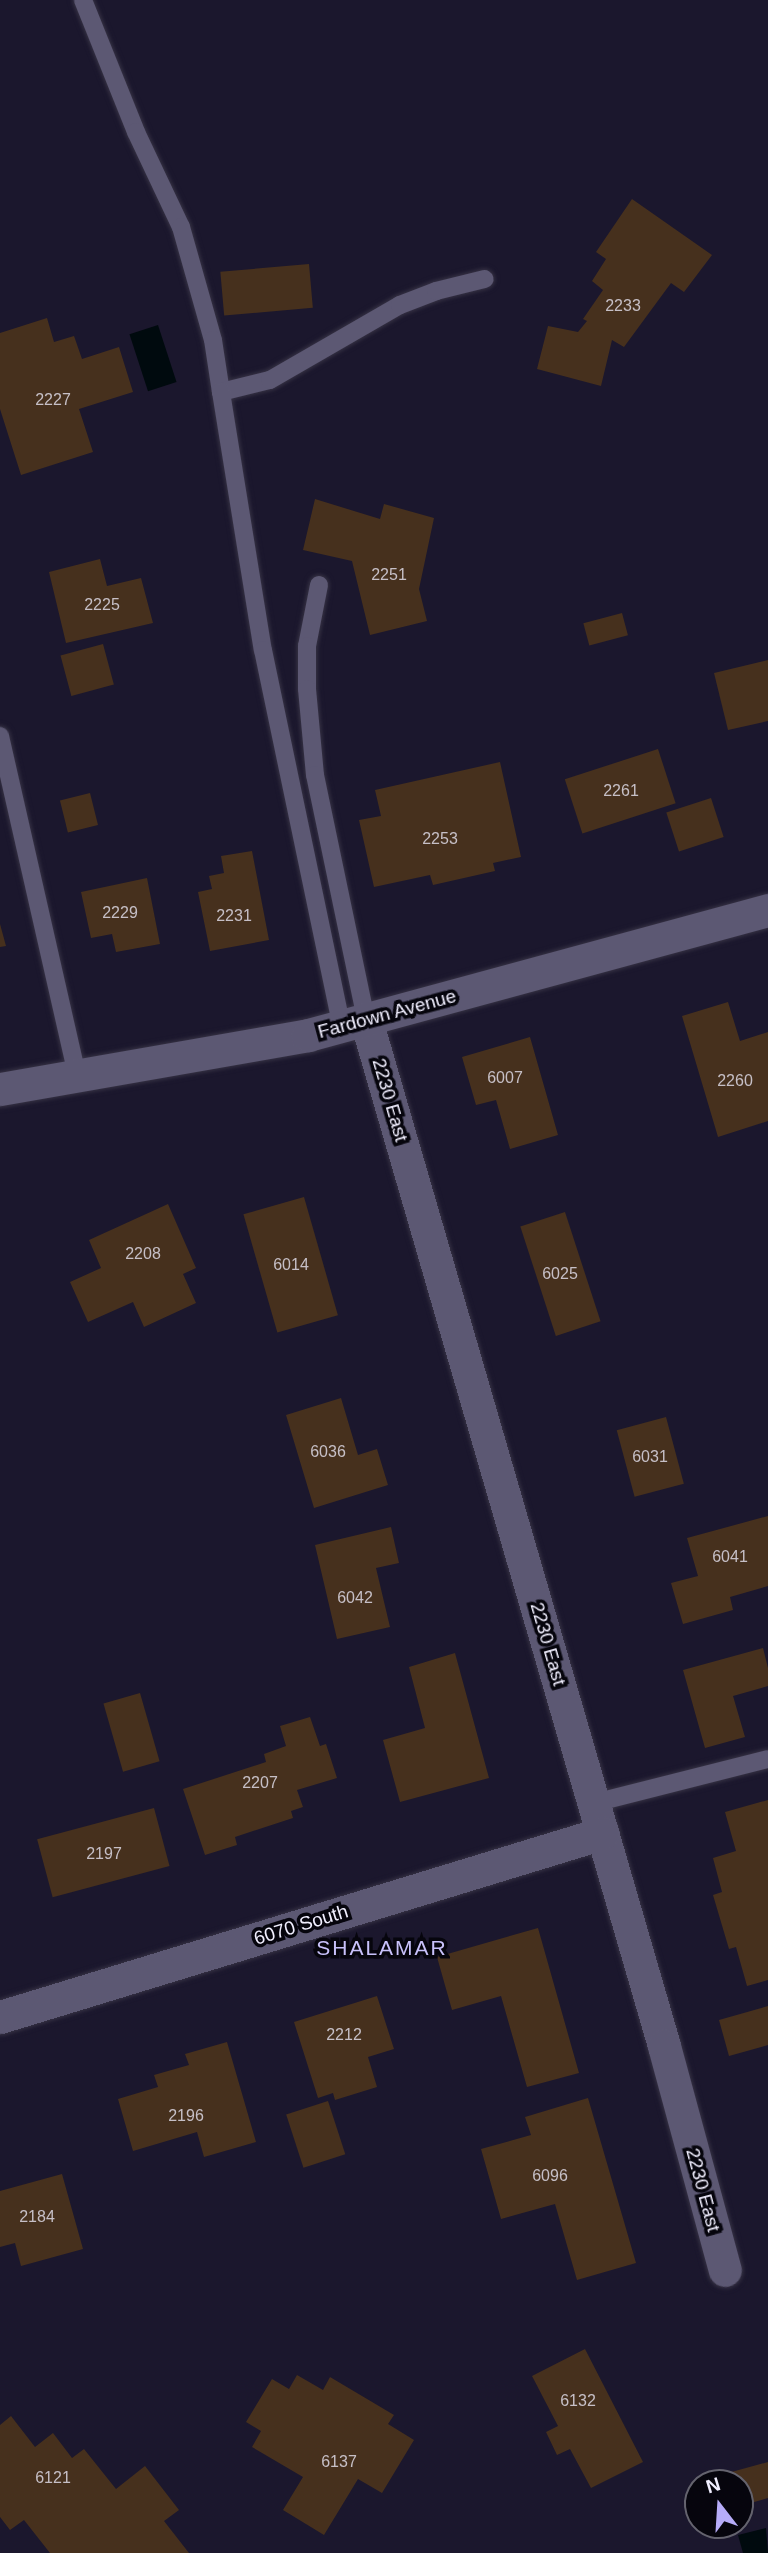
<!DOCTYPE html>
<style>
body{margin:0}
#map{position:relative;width:768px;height:2553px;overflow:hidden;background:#1b172d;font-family:Helvetica,sans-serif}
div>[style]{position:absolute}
.water>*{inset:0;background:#000a0e;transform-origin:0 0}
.building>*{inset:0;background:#46301d;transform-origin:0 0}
.roads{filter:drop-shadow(0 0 2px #363244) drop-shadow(0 0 2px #363244)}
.lane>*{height:18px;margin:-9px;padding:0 9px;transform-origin:9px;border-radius:9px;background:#5c5873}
.street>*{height:33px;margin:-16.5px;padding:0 16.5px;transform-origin:16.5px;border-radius:16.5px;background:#5c5873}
span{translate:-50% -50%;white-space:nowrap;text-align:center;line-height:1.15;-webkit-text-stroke:7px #06050d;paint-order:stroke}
.number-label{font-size:16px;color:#c6bfc6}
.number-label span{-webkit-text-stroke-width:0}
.street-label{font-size:19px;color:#f1efff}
.neighbourhood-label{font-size:21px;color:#c8c1fa;letter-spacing:2px}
.north{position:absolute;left:684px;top:2469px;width:70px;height:70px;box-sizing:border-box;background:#06050d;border:2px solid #64636e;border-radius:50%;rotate:343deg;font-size:19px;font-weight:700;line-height:28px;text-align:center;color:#f1efff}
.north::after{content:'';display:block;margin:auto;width:24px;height:32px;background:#b6acf8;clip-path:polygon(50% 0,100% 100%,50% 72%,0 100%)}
</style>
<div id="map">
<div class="water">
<i style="left:158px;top:325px;width:60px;height:30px;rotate:72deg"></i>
<i style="clip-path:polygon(766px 2528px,768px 2553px,743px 2553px,738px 2535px)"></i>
</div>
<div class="building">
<i style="clip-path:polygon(632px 199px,712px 255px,684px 292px,671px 283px,624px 347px,612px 340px,601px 386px,537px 369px,548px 326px,578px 332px,587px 321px,583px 319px,603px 290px,592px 281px,606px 259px,596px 252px)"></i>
<i style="left:309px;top:264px;width:44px;height:89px;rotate:85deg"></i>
<i style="clip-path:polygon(47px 318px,54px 342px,74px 336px,82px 359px,119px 347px,133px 392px,79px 409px,93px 452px,21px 475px,0 409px,0 333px)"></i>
<i style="clip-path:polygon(315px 499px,380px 519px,384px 504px,434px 518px,419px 589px,427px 621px,370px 635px,352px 561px,303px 550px)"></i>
<i style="clip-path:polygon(100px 559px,107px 586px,141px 578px,153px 623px,66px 643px,49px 572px)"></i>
<i style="left:622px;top:613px;width:23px;height:40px;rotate:75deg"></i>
<i style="left:103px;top:644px;width:42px;height:44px;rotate:75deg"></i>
<i style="clip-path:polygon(768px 660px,768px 721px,728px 730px,714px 673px)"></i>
<i style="left:658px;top:749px;width:57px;height:98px;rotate:72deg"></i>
<i style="clip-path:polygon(500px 762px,521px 857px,493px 863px,495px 871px,433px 885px,430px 875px,374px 887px,359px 820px,381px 816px,375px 790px)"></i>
<i style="left:90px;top:793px;width:33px;height:31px;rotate:76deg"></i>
<i style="left:711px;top:798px;width:41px;height:47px;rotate:72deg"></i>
<i style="clip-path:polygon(252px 851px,269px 940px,210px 951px,198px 892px,212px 889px,209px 876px,224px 873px,221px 856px)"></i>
<i style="clip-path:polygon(147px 878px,160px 944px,116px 952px,112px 934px,91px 938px,81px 892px)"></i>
<i style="clip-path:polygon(0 924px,6px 946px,0 947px)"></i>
<i style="clip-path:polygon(728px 1002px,740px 1041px,768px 1032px,768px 1121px,718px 1137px,682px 1016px)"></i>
<i style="clip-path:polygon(530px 1037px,558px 1135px,510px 1149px,496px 1100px,476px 1105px,462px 1057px)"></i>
<i style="left:304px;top:1197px;width:123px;height:63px;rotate:74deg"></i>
<i style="clip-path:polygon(168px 1204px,196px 1268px,183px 1274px,196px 1303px,144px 1327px,133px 1302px,88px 1322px,70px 1282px,101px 1268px,89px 1240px)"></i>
<i style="left:565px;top:1212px;width:115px;height:47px;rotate:72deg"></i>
<i style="clip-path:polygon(341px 1398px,358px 1455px,377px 1449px,388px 1485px,314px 1508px,286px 1415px)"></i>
<i style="left:666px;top:1417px;width:69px;height:51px;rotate:75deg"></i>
<i style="clip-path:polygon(768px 1516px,768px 1586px,730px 1597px,733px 1610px,683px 1624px,671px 1583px,698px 1576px,687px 1538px)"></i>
<i style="clip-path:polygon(391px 1527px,399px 1563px,376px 1568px,390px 1627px,337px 1639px,315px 1545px)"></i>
<i style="clip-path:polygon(763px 1648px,768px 1668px,768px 1686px,733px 1696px,745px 1737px,705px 1748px,683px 1670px)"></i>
<i style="clip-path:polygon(455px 1653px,489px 1778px,400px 1802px,383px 1740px,425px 1728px,409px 1667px)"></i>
<i style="left:140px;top:1693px;width:71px;height:38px;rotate:74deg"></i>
<i style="clip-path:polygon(310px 1717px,320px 1746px,326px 1744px,337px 1778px,297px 1790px,303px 1807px,291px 1811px,293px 1818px,235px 1837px,237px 1845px,205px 1855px,183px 1789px,266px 1762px,264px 1754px,286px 1746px,280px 1726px)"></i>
<i style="clip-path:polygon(768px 1800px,768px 1980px,747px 1986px,736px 1947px,729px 1949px,713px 1895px,722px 1892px,713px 1858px,736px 1851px,725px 1812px)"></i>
<i style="left:154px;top:1808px;width:60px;height:121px;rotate:75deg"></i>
<i style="clip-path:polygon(538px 1928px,579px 2073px,527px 2087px,501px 1996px,452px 2010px,437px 1957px)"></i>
<i style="clip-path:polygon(377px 1996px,394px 2049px,368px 2057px,377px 2087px,335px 2100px,333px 2093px,318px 2098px,294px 2022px)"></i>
<i style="clip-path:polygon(768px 2006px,768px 2045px,729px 2056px,719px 2020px)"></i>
<i style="clip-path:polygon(227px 2042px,256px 2142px,204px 2157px,197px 2132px,133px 2151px,118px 2099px,158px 2087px,154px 2075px,189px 2065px,185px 2054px)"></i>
<i style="clip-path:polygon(588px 2098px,636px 2263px,577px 2280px,555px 2204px,501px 2219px,481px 2149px,531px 2135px,525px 2117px)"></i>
<i style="left:328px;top:2101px;width:56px;height:44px;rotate:72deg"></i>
<i style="clip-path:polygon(62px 2174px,83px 2249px,21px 2266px,15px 2243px,0 2247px,0 2191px)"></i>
<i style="clip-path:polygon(585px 2349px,643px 2462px,591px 2488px,570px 2449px,557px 2455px,546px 2432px,558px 2426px,532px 2376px)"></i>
<i style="clip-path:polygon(297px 2375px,323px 2390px,330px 2377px,394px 2415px,388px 2424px,414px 2440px,382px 2493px,358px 2479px,324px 2535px,283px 2510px,303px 2477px,252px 2447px,261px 2431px,246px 2422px,272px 2379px,289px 2389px)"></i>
<i style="clip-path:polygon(11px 2416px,35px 2447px,53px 2433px,72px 2458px,84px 2449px,116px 2489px,145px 2466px,179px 2510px,164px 2521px,189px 2553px,50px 2553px,24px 2520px,10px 2530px,0 2517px,0 2425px)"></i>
<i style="clip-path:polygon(768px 2462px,768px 2498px,740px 2506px,740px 2483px,707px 2483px,706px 2479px)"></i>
</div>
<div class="roads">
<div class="lane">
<i style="left:83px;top:0;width:142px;rotate:68.1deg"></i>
<i style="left:136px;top:132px;width:105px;rotate:64.7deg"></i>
<i style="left:181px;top:227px;width:117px;rotate:74.2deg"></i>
<i style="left:213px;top:340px;width:53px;rotate:81.3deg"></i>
<i style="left:221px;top:392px;width:50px;rotate:-13.8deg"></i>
<i style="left:270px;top:380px;width:150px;rotate:-30deg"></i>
<i style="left:400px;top:305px;width:39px;rotate:-21deg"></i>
<i style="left:436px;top:291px;width:50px;rotate:-13.8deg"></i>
<i style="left:221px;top:392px;width:261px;rotate:80.8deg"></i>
<i style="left:263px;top:650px;width:385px;rotate:78.2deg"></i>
<i style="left:319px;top:585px;width:62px;rotate:101.1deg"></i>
<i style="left:307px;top:646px;width:43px;rotate:90deg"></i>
<i style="left:307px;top:689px;width:86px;rotate:84.7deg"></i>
<i style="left:315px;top:775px;width:250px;rotate:78.2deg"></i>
<i style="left:0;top:736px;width:349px;rotate:77.2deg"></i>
<i style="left:594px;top:1803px;width:179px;rotate:-14.2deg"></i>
</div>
<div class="street">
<i style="left:366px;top:1020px;width:1068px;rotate:73.8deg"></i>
<i style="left:664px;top:2046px;width:232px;rotate:74.8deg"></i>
<i style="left:0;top:1089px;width:313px;rotate:-9.9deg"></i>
<i style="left:308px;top:1035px;width:477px;rotate:-15.2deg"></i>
<i style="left:0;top:2017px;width:630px;rotate:-16.97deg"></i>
</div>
</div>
<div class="number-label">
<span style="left:623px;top:306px">2233</span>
<span style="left:53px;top:400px">2227</span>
<span style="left:389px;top:575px">2251</span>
<span style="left:102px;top:605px">2225</span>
<span style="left:621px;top:791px">2261</span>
<span style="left:440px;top:839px">2253</span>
<span style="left:120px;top:913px">2229</span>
<span style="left:234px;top:916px">2231</span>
<span style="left:505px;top:1078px">6007</span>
<span style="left:735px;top:1081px">2260</span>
<span style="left:143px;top:1254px">2208</span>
<span style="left:291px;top:1265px">6014</span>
<span style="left:560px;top:1274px">6025</span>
<span style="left:328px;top:1452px">6036</span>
<span style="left:650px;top:1457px">6031</span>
<span style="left:730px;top:1557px">6041</span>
<span style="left:355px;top:1598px">6042</span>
<span style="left:260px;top:1783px">2207</span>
<span style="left:104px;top:1854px">2197</span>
<span style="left:344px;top:2035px">2212</span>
<span style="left:186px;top:2116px">2196</span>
<span style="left:550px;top:2176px">6096</span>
<span style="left:37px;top:2217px">2184</span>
<span style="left:578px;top:2401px">6132</span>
<span style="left:339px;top:2462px">6137</span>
<span style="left:53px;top:2478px">6121</span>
</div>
<div class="street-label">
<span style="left:387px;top:1014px;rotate:-15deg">Fardown Avenue</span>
<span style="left:390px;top:1100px;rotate:74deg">2230 East</span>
<span style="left:548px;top:1644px;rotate:74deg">2230 East</span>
<span style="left:301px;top:1925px;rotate:-17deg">6070 South</span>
<span style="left:703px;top:2190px;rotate:75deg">2230 East</span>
</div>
<div class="neighbourhood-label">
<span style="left:382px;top:1948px">SHALAMAR</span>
</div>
<div class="north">N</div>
</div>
